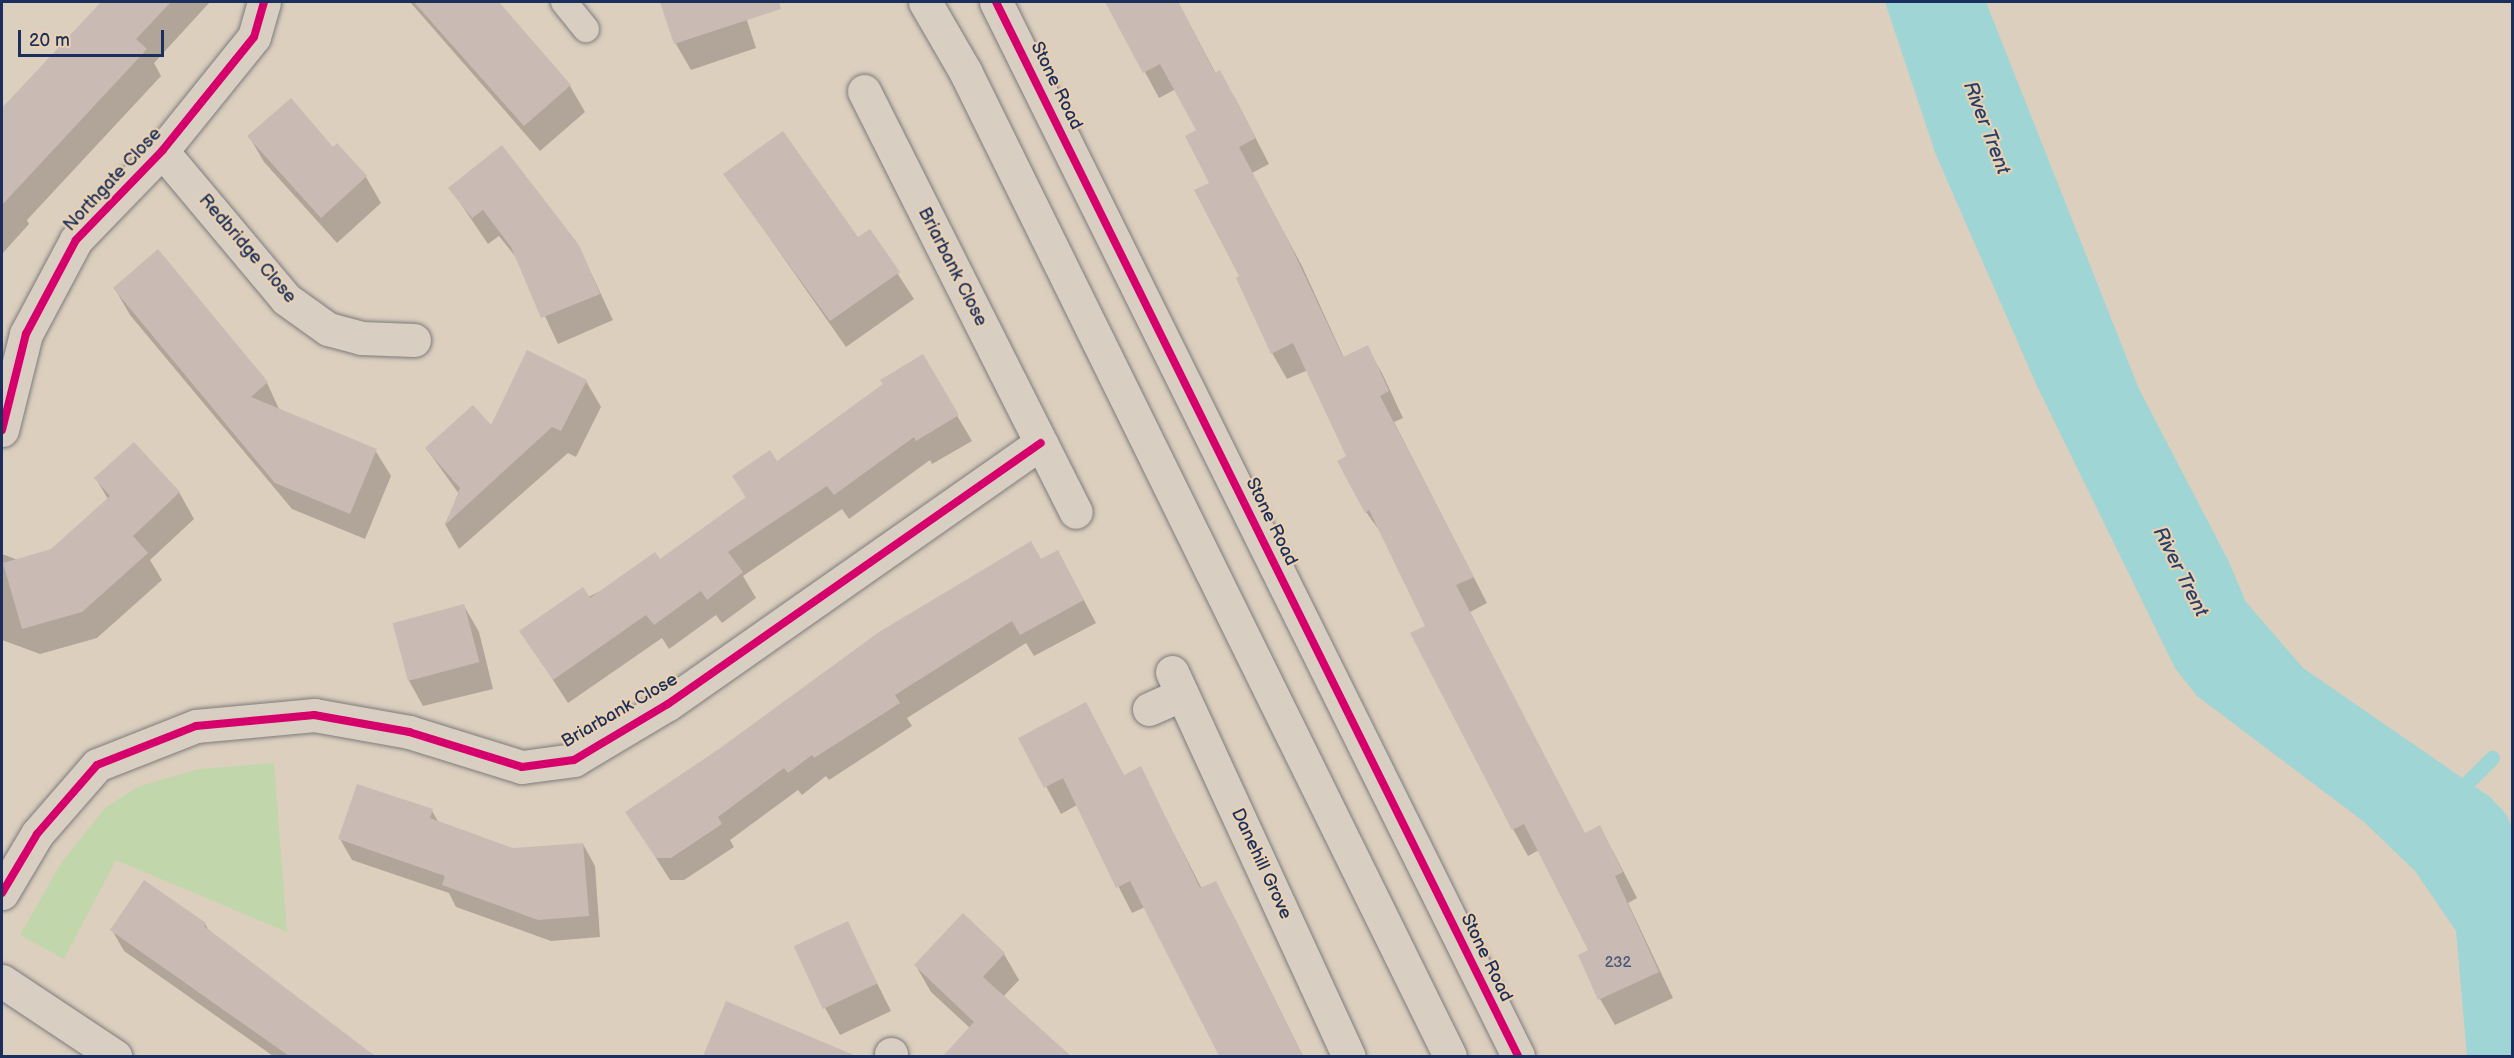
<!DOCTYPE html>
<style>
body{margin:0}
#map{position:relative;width:2514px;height:1058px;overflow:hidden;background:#dccfbe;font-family:"Balsamiq Sans",sans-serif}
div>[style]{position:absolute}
.green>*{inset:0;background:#c2d6ab}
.water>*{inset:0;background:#9fd5d4}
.shadow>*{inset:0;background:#0003}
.stream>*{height:15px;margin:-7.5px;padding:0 7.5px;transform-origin:7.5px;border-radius:7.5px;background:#9fd5d4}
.building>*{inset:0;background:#c9bbb4;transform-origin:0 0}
.roads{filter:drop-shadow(0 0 2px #7e7c7d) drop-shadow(0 0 2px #7e7c7d)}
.lane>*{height:26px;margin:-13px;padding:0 13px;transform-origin:13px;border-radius:13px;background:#d8cec2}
.street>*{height:33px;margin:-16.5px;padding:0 16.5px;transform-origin:16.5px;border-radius:16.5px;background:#d8cec2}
.secondary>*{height:33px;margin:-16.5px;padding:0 16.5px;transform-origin:16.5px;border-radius:16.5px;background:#d8cec2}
.highway>*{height:33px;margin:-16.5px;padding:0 16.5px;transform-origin:16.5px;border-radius:16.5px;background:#d8cec2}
.cycleway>*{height:8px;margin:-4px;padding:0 4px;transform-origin:4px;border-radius:4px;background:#d6006c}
span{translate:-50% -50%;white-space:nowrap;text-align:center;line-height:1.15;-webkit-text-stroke:4.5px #e9d1b1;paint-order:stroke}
.number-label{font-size:15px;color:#4a5576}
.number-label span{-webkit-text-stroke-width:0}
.street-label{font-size:18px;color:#1b2f5e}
.water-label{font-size:20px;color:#26406b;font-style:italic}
.frame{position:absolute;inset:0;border:3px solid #1b2f5e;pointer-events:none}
.scale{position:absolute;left:18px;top:30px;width:146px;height:27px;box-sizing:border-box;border:3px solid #1b2f5e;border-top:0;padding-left:8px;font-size:18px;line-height:21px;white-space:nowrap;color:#1b2f5e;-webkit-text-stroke:4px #e9d1b1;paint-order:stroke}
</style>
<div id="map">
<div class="green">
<i style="clip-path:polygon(274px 763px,287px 932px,116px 860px,64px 959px,20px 935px,61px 863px,105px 808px,137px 787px,199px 769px)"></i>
</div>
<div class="water">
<i style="clip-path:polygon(1885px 2px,1986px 2px,2139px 389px,2228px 560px,2246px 602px,2303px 668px,2490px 797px,2506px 814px,2512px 828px,2512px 1056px,2467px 1056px,2456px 931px,2415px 871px,2363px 821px,2197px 696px,2175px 668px,2037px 386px,1936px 155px)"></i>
</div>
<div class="shadow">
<i style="clip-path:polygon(103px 2px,210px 2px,154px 63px,161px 76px,27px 220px,29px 224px,2px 254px,2px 114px)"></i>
<i style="clip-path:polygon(410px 2px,493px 2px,570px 86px,585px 112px,540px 151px)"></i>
<i style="clip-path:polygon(662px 2px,741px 2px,756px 48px,691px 70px,676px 44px)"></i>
<i style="clip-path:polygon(1107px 2px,1178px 2px,1216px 74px,1235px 98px,1269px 164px,1252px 173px,1302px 266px,1344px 358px,1367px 347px,1382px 373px,1403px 418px,1394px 422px,1487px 603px,1470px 612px,1585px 835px,1599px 827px,1614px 853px,1637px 898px,1628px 903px,1673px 998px,1615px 1025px,1600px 999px,1590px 951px,1539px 850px,1528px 856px,1513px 829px,1427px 626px,1384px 537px,1366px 512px,1348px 457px,1308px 370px,1287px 379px,1272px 353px,1241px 277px,1198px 131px,1176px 89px,1159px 98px)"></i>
<i style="clip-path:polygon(249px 136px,333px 149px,366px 177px,381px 203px,337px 243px,264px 162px)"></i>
<i style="clip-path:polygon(725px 174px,858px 239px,870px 231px,914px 299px,846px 347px)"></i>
<i style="clip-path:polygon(450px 188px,578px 245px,613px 320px,558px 344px,519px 261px,499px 236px,488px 244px)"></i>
<i style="clip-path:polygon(115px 289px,267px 383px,280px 411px,375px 450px,391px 476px,365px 539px,292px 509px,130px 315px)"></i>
<i style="clip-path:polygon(922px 356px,972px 441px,932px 464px,930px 460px,849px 519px,842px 509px,743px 576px,756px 598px,722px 623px,716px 615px,669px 649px,662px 638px,568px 703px,521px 631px,660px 561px,747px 499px,734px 476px,777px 463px)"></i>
<i style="clip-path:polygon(586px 381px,601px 407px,576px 457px,568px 453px,459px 549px,445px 524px,459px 494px,426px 448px,491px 428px)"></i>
<i style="clip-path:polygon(96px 479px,179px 492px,194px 519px,150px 560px,162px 580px,97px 638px,40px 654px,2px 640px,2px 554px,18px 560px,51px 551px,108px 499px)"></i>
<i style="clip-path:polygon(1031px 543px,1041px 560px,1070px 574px,1096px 623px,1034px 656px,1026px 643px,907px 718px,912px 726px,829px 780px,826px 776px,802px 795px,798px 790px,730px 840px,734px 847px,684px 880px,670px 880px,627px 812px,720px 751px,880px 634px)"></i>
<i style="clip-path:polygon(464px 606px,479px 632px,493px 689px,423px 706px,408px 679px)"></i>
<i style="clip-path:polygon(1020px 738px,1124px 776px,1140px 768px,1202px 889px,1230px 909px,1303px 1056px,1220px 1056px,1145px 907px,1132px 913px,1077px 805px,1061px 814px)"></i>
<i style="clip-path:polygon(432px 811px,439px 823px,513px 850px,583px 844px,595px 866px,600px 937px,551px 941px,456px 907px,449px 893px,352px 860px,340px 839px)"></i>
<i style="clip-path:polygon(847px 923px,891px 1011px,840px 1035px,825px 1008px)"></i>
<i style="clip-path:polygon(205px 924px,210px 932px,374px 1056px,273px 1056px,124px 951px,112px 930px)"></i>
<i style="clip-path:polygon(1004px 954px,1019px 980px,1003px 997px,1069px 1056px,954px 1056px,951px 1050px,970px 1028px,931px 992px,916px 966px)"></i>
<i style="clip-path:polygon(802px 1035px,814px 1056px,705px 1054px)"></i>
</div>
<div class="stream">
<i style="left:2454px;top:796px;width:54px;rotate:-45deg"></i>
</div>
<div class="building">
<i style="clip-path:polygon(101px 2px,171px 2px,136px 39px,147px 49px,2px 205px,2px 108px)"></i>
<i style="clip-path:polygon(414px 2px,499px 2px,571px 85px,524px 126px)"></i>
<i style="clip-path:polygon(660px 2px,779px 2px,781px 9px,674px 44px)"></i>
<i style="clip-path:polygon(1105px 2px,1178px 2px,1215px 73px,1220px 70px,1256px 138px,1239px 147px,1287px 238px,1343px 357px,1368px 345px,1389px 391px,1380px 396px,1474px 577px,1456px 585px,1585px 833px,1600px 825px,1623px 872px,1615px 876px,1659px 972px,1598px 1000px,1578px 955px,1588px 950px,1524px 824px,1512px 830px,1410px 633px,1425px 626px,1369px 510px,1365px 513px,1337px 461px,1346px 456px,1293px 343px,1271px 354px,1236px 278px,1239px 276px,1194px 190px,1209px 183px,1185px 136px,1196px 130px,1160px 64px,1143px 73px)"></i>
<i style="clip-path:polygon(291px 98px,333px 147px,337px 143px,367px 176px,321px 218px,247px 136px)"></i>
<i style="clip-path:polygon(783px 131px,858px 237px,870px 229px,900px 272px,830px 321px,723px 174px)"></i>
<i style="clip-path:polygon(502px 145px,579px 245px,600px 294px,541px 318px,511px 247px,483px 210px,472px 218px,448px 188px)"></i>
<i style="clip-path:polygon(158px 249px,268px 382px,251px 397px,377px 449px,350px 514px,275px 483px,113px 288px)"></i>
<i style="clip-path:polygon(527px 350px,587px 380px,561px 431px,552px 427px,445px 525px,460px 488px,425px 448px,473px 405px,491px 425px)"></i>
<i style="clip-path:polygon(923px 354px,959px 415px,916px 441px,914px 437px,834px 495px,827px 486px,728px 552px,743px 572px,707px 600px,701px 591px,654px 625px,646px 615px,553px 680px,519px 631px,583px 587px,590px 598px,655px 552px,660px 559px,746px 497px,732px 476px,770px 450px,777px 461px,883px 384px,880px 380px)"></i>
<i style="clip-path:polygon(134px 442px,180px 492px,133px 536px,148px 553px,82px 612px,22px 629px,3px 563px,51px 549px,110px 496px,94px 478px)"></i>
<i style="clip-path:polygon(1031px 541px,1041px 559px,1058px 550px,1084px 600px,1020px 635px,1012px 621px,895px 695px,900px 703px,814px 758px,812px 755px,788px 773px,784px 768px,718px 817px,722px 824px,671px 858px,656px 858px,625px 812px,719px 749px,879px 632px)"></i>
<i style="left:464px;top:604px;width:60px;height:74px;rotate:75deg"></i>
<i style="clip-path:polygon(1086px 702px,1124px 775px,1141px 766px,1200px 888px,1216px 881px,1303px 1056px,1219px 1056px,1130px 881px,1116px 888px,1063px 778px,1044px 788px,1018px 738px)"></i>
<i style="clip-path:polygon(357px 784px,433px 809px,430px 818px,513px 848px,583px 843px,589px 916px,538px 920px,442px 885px,445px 876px,338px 839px)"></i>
<i style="clip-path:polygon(144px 880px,206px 923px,204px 926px,375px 1056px,289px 1056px,110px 930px)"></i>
<i style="clip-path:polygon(963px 913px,1005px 953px,983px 977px,1071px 1056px,943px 1056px,974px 1022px,914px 965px)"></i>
<i style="left:848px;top:921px;width:69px;height:60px;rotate:65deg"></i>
<i style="clip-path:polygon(726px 1001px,856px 1056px,703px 1056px)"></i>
</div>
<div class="roads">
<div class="lane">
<i style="left:564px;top:2px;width:35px;rotate:51deg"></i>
</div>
<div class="street">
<i style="left:864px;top:91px;width:471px;rotate:63.3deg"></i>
<i style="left:162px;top:151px;width:193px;rotate:50deg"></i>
<i style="left:286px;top:299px;width:52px;rotate:35.5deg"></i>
<i style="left:328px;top:329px;width:34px;rotate:15deg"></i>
<i style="left:361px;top:338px;width:53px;rotate:2.2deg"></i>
<i style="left:2px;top:430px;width:99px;rotate:-76deg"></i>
<i style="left:26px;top:334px;width:106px;rotate:-62deg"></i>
<i style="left:76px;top:240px;width:124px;rotate:-46deg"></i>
<i style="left:162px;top:151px;width:146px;rotate:-51.1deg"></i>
<i style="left:254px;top:37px;width:36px;rotate:-74deg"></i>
<i style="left:1172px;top:672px;width:423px;rotate:65.3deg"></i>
<i style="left:1149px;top:709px;width:36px;rotate:-24deg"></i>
<i style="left:2px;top:893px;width:69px;rotate:-59.3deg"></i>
<i style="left:37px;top:834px;width:91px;rotate:-49deg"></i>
<i style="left:97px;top:765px;width:106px;rotate:-21.5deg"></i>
<i style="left:196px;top:726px;width:119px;rotate:-5.3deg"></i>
<i style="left:314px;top:715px;width:97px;rotate:10.1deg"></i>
<i style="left:409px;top:732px;width:118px;rotate:17.2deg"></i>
<i style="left:522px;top:767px;width:52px;rotate:-7.7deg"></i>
<i style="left:574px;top:760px;width:109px;rotate:-30.8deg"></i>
<i style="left:668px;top:704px;width:455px;rotate:-35deg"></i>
<i style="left:891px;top:1054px;width:2px;rotate:90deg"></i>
</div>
<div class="secondary">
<i style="left:2px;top:981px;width:136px;rotate:33.6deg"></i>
</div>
<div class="highway">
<i style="left:925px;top:2px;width:80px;rotate:59.9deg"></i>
<i style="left:965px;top:71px;width:1098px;rotate:63.79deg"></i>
<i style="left:996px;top:2px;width:1176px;rotate:63.65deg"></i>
</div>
</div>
<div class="cycleway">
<i style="left:996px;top:2px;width:1176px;rotate:63.65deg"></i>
<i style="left:2px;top:430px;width:99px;rotate:-76deg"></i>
<i style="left:26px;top:334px;width:106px;rotate:-62deg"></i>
<i style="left:76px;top:240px;width:124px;rotate:-46deg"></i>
<i style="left:162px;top:151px;width:146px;rotate:-51.1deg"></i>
<i style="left:254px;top:37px;width:36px;rotate:-74deg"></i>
<i style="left:2px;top:893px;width:69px;rotate:-59.3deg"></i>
<i style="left:37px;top:834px;width:91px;rotate:-49deg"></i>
<i style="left:97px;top:765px;width:106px;rotate:-21.5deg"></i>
<i style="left:196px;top:726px;width:119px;rotate:-5.3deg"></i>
<i style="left:314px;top:715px;width:97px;rotate:10.1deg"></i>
<i style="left:409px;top:732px;width:118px;rotate:17.2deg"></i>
<i style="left:522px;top:767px;width:52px;rotate:-7.7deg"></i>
<i style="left:574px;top:760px;width:109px;rotate:-30.8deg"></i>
<i style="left:668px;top:704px;width:455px;rotate:-35deg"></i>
</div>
<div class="number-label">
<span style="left:1618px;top:963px">232</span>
</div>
<div class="street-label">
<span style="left:1056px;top:86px;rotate:64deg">Stone Road</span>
<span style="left:113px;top:180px;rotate:-47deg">Northgate Close</span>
<span style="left:247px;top:249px;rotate:49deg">Redbridge Close</span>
<span style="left:952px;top:267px;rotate:63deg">Briarbank Close</span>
<span style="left:1271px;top:522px;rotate:64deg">Stone Road</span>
<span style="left:620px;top:711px;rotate:-30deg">Briarbank Close</span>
<span style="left:1261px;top:864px;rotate:65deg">Danehill Grove</span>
<span style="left:1486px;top:958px;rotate:64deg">Stone Road</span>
</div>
<div class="water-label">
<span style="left:1986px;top:128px;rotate:69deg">River Trent</span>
<span style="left:2180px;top:572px;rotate:63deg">River Trent</span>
</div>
<div class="frame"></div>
<div class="scale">20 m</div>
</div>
